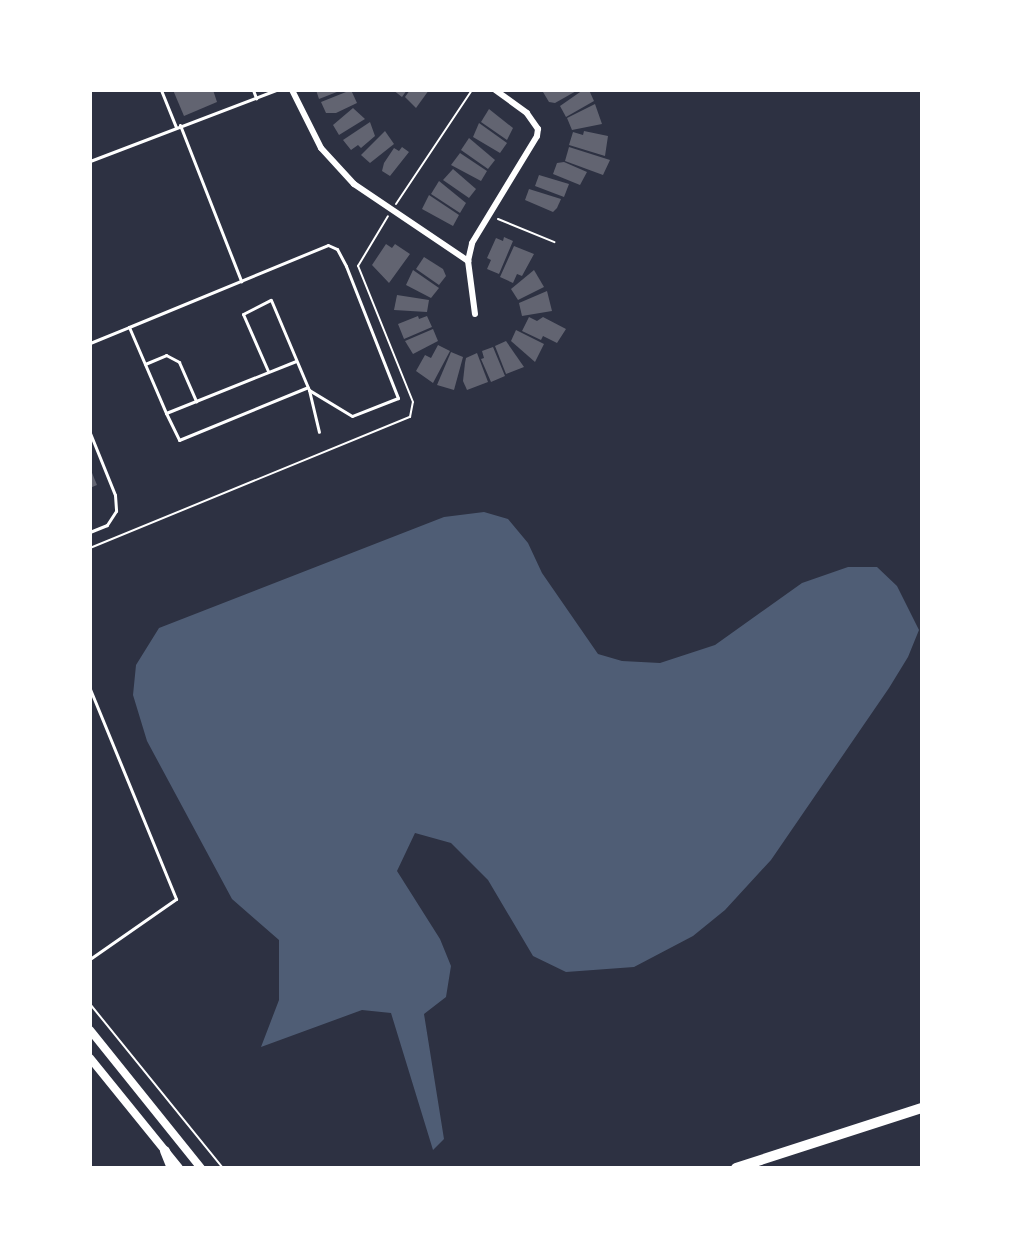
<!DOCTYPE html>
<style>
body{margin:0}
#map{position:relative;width:1012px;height:1258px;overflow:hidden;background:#2d3142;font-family:"PT Sans Narrow",sans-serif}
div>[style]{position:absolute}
.water>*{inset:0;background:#4f5d75}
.building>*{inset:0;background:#626471}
.path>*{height:2px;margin:-1px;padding:0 1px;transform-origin:1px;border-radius:1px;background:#fff}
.service>*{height:3px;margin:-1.5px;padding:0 1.5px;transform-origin:1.5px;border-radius:1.5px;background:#fff}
.minor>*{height:6px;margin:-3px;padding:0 3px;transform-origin:3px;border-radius:3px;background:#fff}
.secondary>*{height:8px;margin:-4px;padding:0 4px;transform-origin:4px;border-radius:4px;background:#fff}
.motorway>*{height:10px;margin:-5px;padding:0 5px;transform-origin:5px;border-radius:5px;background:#fff}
span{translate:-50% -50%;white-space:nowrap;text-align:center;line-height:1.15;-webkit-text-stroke:4.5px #fff;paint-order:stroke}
.frame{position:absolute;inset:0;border:92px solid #fff;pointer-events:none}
</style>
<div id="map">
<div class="water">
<i style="clip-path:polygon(484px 512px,508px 519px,528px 543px,542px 573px,598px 654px,622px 661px,660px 663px,715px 645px,802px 583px,848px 567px,877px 567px,897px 586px,919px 630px,908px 657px,889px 688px,771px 860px,725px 910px,693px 936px,634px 967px,566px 972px,533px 956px,488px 880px,451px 843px,415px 833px,397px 871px,440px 939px,451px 966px,446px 997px,424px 1014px,444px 1139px,433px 1150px,391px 1013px,362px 1010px,261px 1047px,279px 1000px,279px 940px,232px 899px,147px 741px,133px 695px,136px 665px,159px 628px,444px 517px)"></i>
</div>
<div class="building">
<i style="clip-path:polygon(173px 90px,213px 90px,217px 102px,184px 116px)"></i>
<i style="clip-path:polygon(316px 90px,342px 90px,319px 99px)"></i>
<i style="clip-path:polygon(351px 90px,357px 103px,336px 113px,326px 113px,321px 102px)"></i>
<i style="clip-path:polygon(393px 90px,407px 90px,402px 97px)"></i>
<i style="clip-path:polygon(410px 90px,429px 90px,416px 108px,405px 97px)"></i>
<i style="clip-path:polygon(547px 90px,578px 90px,555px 103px,549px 102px,543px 92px)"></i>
<i style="clip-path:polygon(583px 90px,589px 90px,594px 101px,566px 117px,560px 106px)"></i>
<i style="clip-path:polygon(595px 104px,602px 124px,572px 130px,567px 118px)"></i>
<i style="clip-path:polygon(353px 108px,365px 119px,339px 135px,333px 125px)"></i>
<i style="clip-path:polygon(489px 109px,513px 128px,507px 140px,481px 122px)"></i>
<i style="clip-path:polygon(370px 122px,375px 136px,361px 148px,358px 145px,351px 150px,343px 140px)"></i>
<i style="clip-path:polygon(479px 123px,507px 143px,500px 153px,473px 137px)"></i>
<i style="clip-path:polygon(385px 131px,394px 144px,370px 163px,361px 155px)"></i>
<i style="clip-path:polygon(584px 131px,608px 136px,605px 156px,569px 145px,573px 132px,583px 135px)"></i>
<i style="clip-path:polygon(469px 138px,495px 160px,488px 169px,461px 150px)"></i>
<i style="clip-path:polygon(402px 147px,409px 152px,390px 176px,382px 171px,384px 163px,394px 148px,399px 151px)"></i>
<i style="clip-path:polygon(569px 147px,610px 160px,603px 175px,565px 161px)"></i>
<i style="clip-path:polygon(460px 153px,487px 171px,481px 181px,451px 165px)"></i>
<i style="clip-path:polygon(564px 162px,587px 172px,580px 185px,553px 174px,557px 163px)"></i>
<i style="clip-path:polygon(453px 169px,476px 189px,469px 198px,443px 180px)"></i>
<i style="clip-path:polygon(539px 175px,569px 184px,564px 197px,535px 186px)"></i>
<i style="clip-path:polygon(439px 181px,466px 203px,460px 213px,431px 194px)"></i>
<i style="clip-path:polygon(529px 189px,561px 199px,557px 208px,553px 212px,525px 200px)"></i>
<i style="clip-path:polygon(429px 195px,459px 215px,453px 226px,422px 209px)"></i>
<i style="clip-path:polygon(504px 237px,513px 241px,499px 274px,487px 269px,491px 260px,487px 258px,496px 238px,503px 241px)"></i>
<i style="clip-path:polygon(386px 244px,392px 248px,395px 244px,410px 254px,389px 283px,372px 265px)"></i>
<i style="clip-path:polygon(514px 246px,534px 254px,522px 276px,517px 274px,513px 283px,500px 277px)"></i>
<i style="clip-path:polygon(424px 257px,443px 269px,446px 276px,439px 285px,416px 269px)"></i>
<i style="clip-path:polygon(413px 270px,439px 288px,431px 298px,406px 285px)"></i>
<i style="clip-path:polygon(534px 270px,544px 287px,518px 300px,511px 289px)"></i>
<i style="clip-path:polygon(547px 291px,552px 311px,522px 316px,519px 303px)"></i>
<i style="clip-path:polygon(397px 295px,429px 300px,427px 312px,394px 310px)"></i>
<i style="clip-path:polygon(418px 316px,419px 319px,427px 316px,432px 327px,404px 339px,398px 324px)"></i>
<i style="clip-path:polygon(529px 317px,537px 321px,543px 317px,566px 329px,557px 343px,543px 336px,541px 340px,522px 331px)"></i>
<i style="clip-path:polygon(433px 329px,438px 341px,413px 354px,405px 341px)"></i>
<i style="clip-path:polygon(516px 330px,544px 344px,535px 362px,511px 341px)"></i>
<i style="clip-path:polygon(506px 341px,524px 367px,506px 374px,495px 346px)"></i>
<i style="clip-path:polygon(438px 345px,450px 351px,433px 383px,416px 371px,425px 355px,431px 358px)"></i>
<i style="clip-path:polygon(493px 347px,505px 376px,491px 382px,481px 359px,484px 358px,482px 351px)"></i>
<i style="clip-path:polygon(451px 352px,463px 357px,454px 390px,437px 385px)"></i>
<i style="clip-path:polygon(477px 353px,488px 382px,467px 390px,463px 381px,465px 363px,466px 358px)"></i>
<i style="clip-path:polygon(90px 468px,97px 485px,90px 488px)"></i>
</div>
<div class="path">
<i style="left:396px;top:204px;width:137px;rotate:-56.3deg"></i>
<i style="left:498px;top:219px;width:61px;rotate:22.3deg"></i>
<i style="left:90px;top:548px;width:346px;rotate:-22.3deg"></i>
<i style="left:410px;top:417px;width:15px;rotate:-79deg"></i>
<i style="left:413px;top:402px;width:147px;rotate:-112deg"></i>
<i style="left:358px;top:266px;width:58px;rotate:-59deg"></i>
<i style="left:90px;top:1004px;width:211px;rotate:51deg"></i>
</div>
<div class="service">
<i style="left:161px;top:90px;width:40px;rotate:68deg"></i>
<i style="left:253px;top:90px;width:9px;rotate:69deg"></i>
<i style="left:180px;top:125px;width:168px;rotate:68.6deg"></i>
<i style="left:90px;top:161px;width:199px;rotate:-20.9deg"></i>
<i style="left:129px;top:327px;width:215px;rotate:-22.4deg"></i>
<i style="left:328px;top:245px;width:10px;rotate:24deg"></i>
<i style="left:337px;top:249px;width:19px;rotate:62deg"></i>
<i style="left:346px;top:266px;width:142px;rotate:68.5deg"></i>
<i style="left:398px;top:398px;width:49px;rotate:158.6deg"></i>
<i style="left:352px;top:416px;width:50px;rotate:-148.8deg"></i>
<i style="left:90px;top:343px;width:42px;rotate:-22.3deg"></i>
<i style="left:129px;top:327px;width:94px;rotate:66.7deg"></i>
<i style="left:166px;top:413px;width:140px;rotate:-21.8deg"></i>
<i style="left:145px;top:364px;width:23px;rotate:-23deg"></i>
<i style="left:166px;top:355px;width:15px;rotate:28deg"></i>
<i style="left:179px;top:362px;width:43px;rotate:66.4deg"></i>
<i style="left:268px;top:371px;width:62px;rotate:-113.7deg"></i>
<i style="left:243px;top:314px;width:31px;rotate:-27deg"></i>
<i style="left:271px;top:300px;width:98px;rotate:67.1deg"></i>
<i style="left:309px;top:390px;width:43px;rotate:76.6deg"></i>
<i style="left:166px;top:413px;width:30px;rotate:64deg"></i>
<i style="left:179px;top:440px;width:139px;rotate:-22.3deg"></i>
<i style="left:90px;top:433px;width:67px;rotate:68deg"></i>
<i style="left:115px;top:495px;width:16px;rotate:86deg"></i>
<i style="left:116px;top:511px;width:17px;rotate:123deg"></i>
<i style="left:107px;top:525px;width:18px;rotate:158deg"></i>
<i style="left:90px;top:689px;width:227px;rotate:67.7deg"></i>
<i style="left:176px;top:899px;width:105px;rotate:145.1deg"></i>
</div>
<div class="minor">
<i style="left:292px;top:90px;width:65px;rotate:63.4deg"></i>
<i style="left:321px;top:148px;width:49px;rotate:47.5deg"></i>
<i style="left:354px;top:184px;width:138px;rotate:34deg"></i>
<i style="left:475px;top:314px;width:53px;rotate:-97.5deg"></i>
<i style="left:468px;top:261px;width:18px;rotate:-77deg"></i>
<i style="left:472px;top:243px;width:125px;rotate:-58.7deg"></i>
<i style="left:537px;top:136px;width:7px;rotate:-82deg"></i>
<i style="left:538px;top:129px;width:19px;rotate:-125deg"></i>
<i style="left:527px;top:113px;width:39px;rotate:-144deg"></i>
</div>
<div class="secondary">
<i style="left:90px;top:1030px;width:177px;rotate:51.2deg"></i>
<i style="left:90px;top:1058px;width:141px;rotate:51deg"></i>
</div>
<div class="motorway">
<i style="left:165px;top:1151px;width:18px;rotate:68deg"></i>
<i style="left:736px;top:1168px;width:195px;rotate:-17.9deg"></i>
</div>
<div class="frame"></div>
</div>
